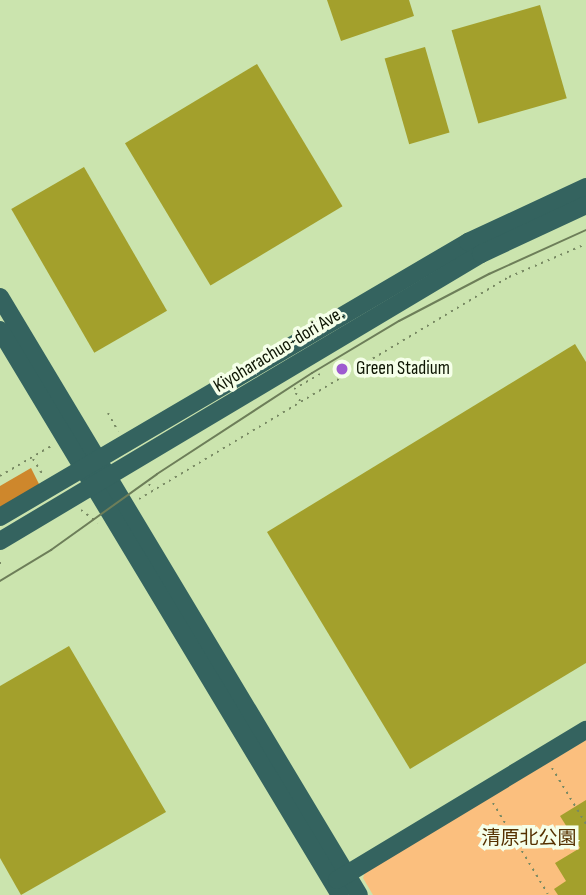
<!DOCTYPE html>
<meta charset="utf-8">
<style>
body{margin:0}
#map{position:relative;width:586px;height:895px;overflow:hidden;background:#cbe4ae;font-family:"Sofia Sans Condensed","Noto Sans JP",sans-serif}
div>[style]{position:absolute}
.green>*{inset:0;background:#fbbf7e}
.forest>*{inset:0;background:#ce872c}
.building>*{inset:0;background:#a3a02c;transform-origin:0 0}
.path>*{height:2px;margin-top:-1px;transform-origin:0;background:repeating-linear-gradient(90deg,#788963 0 2px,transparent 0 7px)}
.secondary>*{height:18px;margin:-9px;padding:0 9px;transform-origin:9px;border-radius:9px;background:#34635f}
.tram>*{height:2px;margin:-1px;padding:0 1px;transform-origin:1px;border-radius:1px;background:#6d7e59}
.dots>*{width:19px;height:19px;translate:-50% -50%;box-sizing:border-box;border:4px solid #f5ffe9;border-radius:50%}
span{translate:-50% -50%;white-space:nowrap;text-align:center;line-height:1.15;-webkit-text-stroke:7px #f5ffe9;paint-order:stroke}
.street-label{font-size:19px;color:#0d1503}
.poi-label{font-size:19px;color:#0d1503}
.left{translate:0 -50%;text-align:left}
.park-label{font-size:19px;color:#553100}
</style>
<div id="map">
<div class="green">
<i style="clip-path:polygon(586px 740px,586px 895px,373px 895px,363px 878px,365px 872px)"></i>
</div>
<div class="forest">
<i style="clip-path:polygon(31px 468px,40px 486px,0 510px,0 486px)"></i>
</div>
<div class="building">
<i style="clip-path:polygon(327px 0,409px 0,414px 16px,341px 41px)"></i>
<i style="left:540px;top:5px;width:97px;height:92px;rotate:74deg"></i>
<i style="left:425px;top:47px;width:89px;height:42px;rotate:74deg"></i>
<i style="left:257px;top:64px;width:166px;height:154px;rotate:59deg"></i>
<i style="left:84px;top:167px;width:166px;height:84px;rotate:60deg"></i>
<i style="clip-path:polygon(575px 344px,586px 362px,586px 663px,410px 769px,267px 532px)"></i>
<i style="clip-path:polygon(69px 646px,166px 812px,21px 895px,0 858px,0 686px)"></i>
<i style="clip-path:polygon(586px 800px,586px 895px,558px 895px,554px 889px,566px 881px,555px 863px,580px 848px,560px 816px)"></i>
</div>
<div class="path">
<i style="left:300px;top:401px;width:13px;rotate:-117deg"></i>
<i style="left:294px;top:389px;width:30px;rotate:-30deg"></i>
<i style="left:108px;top:413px;width:21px;rotate:61deg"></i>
<i style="left:33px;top:459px;width:19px;rotate:58deg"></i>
<i style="left:0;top:476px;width:61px;rotate:-30.3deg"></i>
<i style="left:149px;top:484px;width:7px;rotate:56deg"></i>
<i style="left:139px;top:499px;width:431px;rotate:-31deg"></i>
<i style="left:509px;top:277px;width:84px;rotate:-23.2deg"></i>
<i style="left:81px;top:510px;width:21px;rotate:37deg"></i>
<i style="left:0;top:562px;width:4px;rotate:90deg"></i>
<i style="left:552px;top:768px;width:66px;rotate:58.7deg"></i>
<i style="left:493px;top:803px;width:106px;rotate:58.9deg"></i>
</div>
<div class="secondary">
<i style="left:0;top:297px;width:697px;rotate:59.02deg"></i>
<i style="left:0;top:330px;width:659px;rotate:58.96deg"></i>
<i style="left:0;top:517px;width:543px;rotate:-30.44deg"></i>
<i style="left:468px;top:242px;width:130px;rotate:-25deg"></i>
<i style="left:0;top:541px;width:560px;rotate:-30.82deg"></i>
<i style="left:481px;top:254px;width:116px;rotate:-25deg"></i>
<i style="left:337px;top:880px;width:291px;rotate:-31.1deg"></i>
</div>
<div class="tram">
<i style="left:0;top:581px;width:60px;rotate:-31.3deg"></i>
<i style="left:51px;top:550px;width:130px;rotate:-35.6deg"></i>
<i style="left:157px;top:474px;width:185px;rotate:-33.1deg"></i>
<i style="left:312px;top:373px;width:101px;rotate:-30.9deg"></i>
<i style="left:399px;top:321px;width:102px;rotate:-27.6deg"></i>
<i style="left:489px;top:274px;width:107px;rotate:-24.4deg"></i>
</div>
<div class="dots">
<i style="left:342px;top:369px;background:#9e5bd0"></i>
</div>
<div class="street-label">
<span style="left:279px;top:350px;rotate:-31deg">Kiyoharachuo-dori Ave.</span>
</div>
<div class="poi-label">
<span class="left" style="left:356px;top:369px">Green Stadium</span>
</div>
<div class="park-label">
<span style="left:529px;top:839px">清原北公園</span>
</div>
</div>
